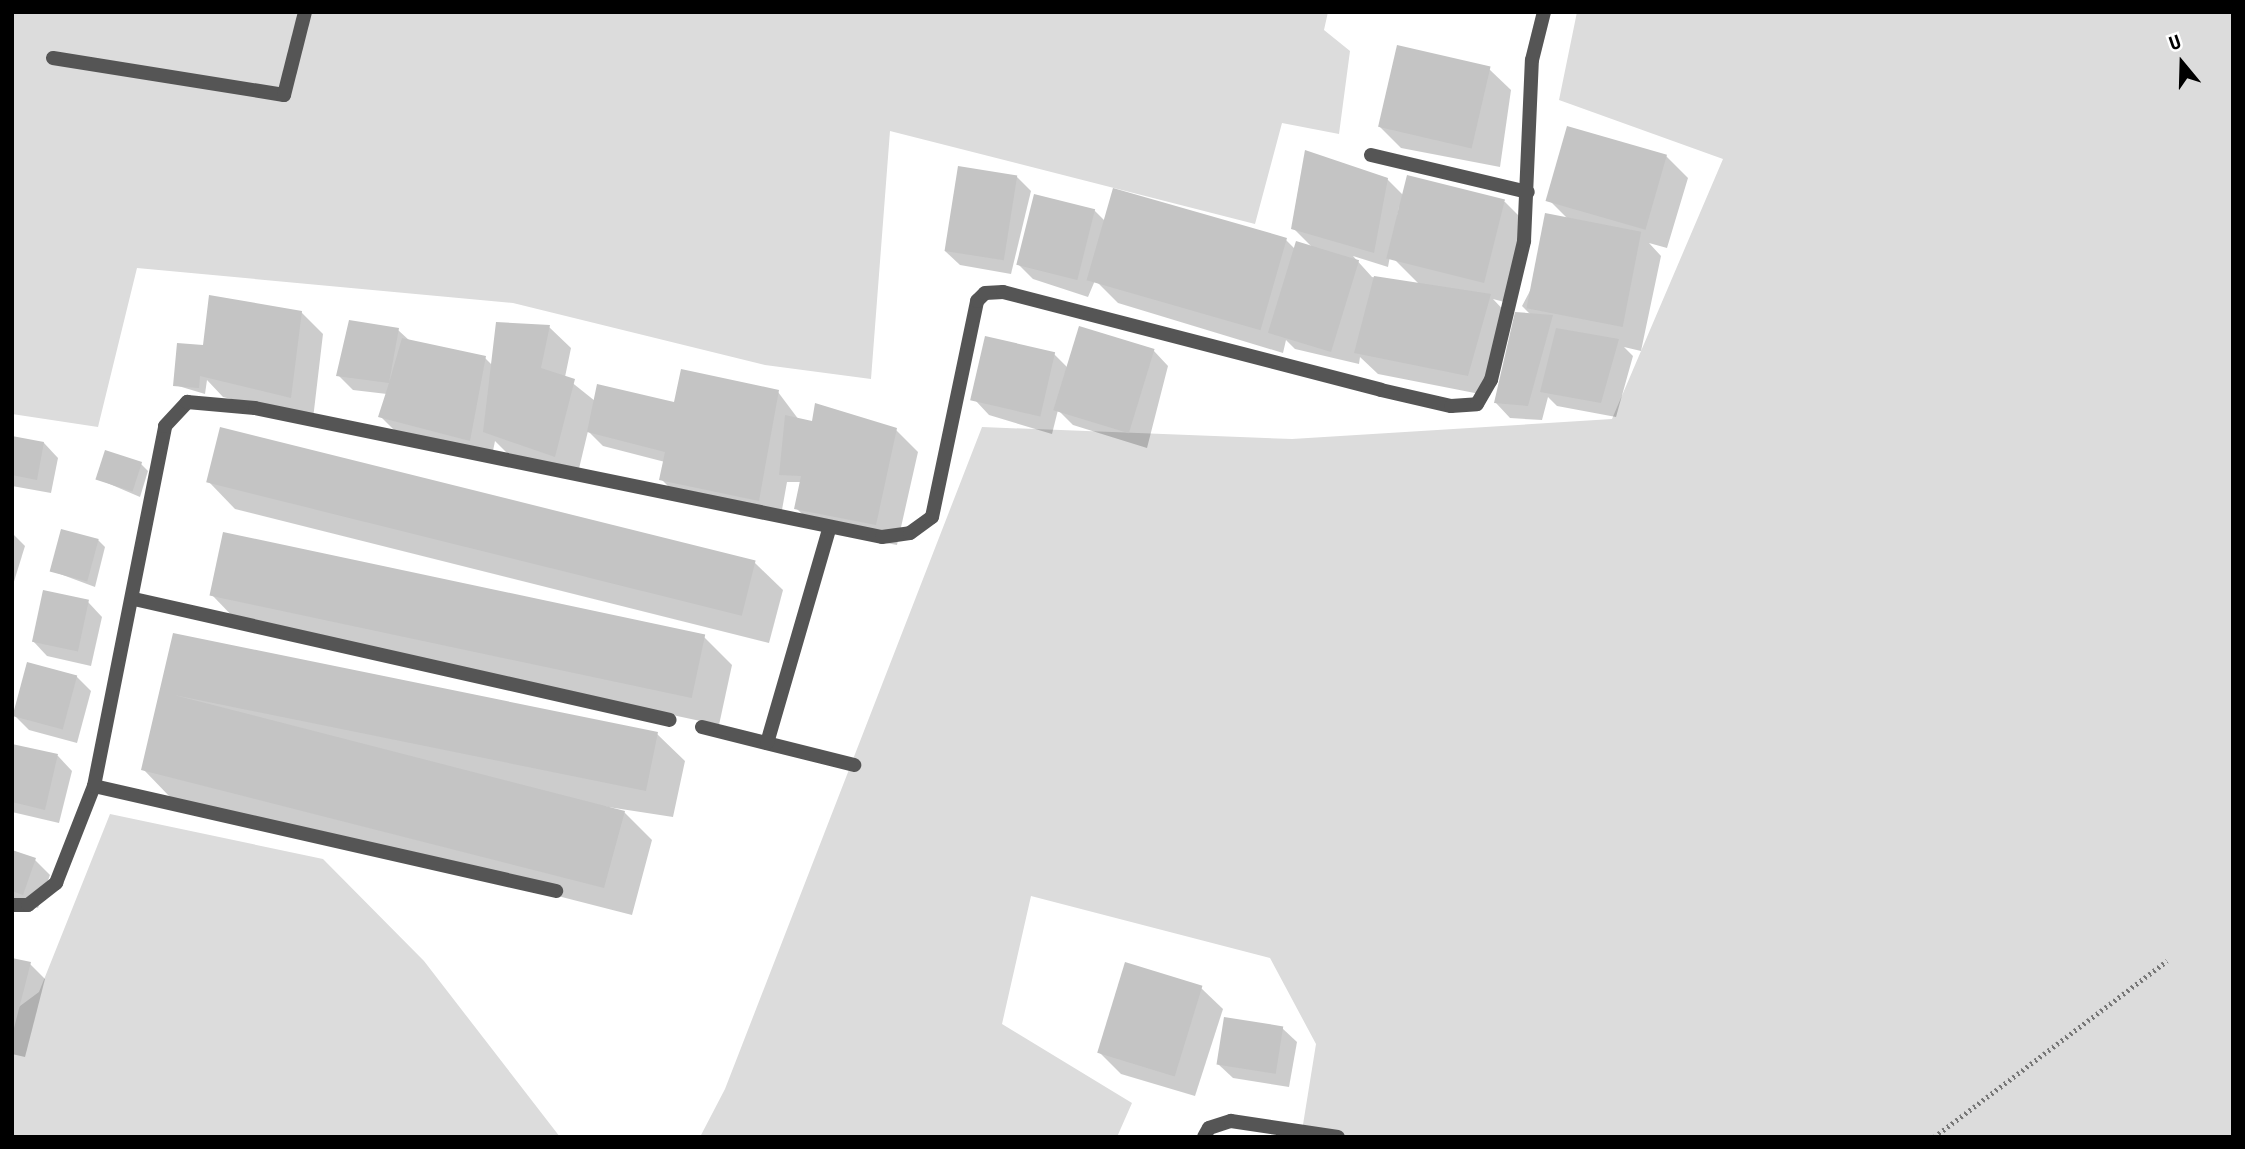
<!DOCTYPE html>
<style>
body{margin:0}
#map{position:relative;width:2245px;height:1149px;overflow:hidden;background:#fff;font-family:"Roboto Condensed",sans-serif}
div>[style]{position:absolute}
.green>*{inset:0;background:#dcdcdc}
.shadow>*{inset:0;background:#0003}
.building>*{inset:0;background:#c4c4c4;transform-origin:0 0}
.path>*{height:4.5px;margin-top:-2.25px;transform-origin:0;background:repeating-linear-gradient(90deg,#777 0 2px,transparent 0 5.5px)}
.minor>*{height:14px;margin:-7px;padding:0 7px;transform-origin:7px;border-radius:7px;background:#555}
span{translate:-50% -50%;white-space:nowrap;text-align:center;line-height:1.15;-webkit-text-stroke:6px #fff;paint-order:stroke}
.frame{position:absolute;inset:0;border:14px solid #000;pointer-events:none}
.north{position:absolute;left:2147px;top:28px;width:70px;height:70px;-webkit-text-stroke:5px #fff;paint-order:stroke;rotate:341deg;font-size:19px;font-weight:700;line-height:28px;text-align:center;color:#000}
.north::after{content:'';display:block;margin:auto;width:24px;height:32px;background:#000;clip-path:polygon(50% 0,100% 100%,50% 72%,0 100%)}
</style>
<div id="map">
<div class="green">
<i style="clip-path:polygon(12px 12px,1328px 12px,1324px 30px,1350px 51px,1339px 134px,1282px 123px,1255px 224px,890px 131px,871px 379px,765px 365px,513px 303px,137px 268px,98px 427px,12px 414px)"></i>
<i style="clip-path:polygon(1577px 12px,2233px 12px,2233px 1137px,1301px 1137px,1316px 1044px,1270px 958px,1031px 896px,1002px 1024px,1132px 1103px,1117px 1137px,700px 1137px,725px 1089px,982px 427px,1292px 439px,1612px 419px,1723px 159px,1559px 100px)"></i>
<i style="clip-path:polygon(110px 814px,323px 859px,424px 961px,560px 1137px,12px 1137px,12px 1012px,39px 992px)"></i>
</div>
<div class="shadow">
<i style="clip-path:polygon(1489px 69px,1511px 90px,1500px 167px,1401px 148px,1380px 127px)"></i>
<i style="clip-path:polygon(1666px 156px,1688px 178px,1667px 248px,1649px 243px,1661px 256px,1641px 351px,1624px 347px,1633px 356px,1616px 417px,1557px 406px,1548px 397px,1542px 420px,1510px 418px,1496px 403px,1531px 315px,1522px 306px,1568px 219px,1550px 201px)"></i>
<i style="clip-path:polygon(1016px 176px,1031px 191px,1011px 274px,960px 265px,945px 251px)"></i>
<i style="clip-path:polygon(evenodd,1387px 179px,1405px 197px,1505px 202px,1526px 223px,1508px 303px,1493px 299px,1511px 318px,1490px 396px,1378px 374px,1360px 357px,1359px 364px,1295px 349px,1286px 340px,1283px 353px,1118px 303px,1097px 282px,1099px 271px,1088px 297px,1033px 279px,1018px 264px,1094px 210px,1108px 224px,1286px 240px,1296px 250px,1313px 248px,1293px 228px,1387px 179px,1399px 207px,1394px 259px,1420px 285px,1372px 277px,1353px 256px,1388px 267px,1399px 207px)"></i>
<i style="clip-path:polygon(301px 312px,323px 334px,313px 419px,223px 397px,207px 380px,205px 394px,175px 385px)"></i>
<i style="clip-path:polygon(549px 327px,571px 348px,565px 377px,595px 401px,673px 404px,778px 392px,799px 420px,896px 430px,918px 452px,897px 545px,818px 530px,796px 508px,801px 482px,787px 482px,780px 521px,683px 501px,661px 479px,665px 462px,603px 446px,588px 431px,577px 477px,507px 453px,495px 441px,491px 461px,402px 438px,380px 416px,387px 394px,353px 390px,338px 375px,398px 330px,410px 341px,485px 358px,493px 366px)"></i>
<i style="clip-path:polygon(1154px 351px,1168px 366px,1147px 448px,1073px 425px,1058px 410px,1052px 434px,989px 415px,975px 400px,1054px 354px,1069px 369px)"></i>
<i style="clip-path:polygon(12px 438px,44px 443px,58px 458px,51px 493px,12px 486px)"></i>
<i style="clip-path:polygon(141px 464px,148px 471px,140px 497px,98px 479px)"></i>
<i style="clip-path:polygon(208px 481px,755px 563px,783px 590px,769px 643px,235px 509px)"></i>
<i style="clip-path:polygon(12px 533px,25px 546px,12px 588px)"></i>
<i style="clip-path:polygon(98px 540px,105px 547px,95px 587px,52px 571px)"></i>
<i style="clip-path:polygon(211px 594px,704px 637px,732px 665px,719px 725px,238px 622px)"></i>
<i style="clip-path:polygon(88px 602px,102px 617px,91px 666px,47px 656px,33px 641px)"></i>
<i style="clip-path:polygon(174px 636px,657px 734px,685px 761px,673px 817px,595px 805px,624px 812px,652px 840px,632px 915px,170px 797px,143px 769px)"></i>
<i style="clip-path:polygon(76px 676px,91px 691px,77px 743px,29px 730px,15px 716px)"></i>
<i style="clip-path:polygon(12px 745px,58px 756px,72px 771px,59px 823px,12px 812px)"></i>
<i style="clip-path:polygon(12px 852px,35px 860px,50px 875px,38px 908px,12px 899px)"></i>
<i style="clip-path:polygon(12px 960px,30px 964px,45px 979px,25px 1057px,12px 1054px)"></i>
<i style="clip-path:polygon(1201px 988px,1223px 1009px,1195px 1096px,1121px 1074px,1099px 1052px)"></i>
<i style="clip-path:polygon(1282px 1028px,1297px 1042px,1289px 1087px,1233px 1078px,1218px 1064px)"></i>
</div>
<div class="building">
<i style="left:1397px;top:45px;width:96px;height:84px;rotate:13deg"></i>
<i style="left:1567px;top:126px;width:104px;height:78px;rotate:16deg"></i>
<i style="clip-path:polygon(1305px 150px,1388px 178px,1374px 253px,1291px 229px)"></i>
<i style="left:958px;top:166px;width:60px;height:86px;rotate:9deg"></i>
<i style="left:1407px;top:175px;width:101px;height:86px;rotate:14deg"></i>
<i style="left:1113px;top:188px;width:181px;height:96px;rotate:16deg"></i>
<i style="left:1034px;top:194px;width:63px;height:73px;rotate:14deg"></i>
<i style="left:1545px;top:213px;width:98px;height:97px;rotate:11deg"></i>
<i style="left:1296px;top:241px;width:66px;height:96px;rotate:17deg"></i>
<i style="clip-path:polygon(1374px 276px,1491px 294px,1468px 376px,1354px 353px)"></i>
<i style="clip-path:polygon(209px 295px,302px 311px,291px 398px,200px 376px,199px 388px,173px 386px,177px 343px,203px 345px)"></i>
<i style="clip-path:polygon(1515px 312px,1553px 315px,1528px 406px,1494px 403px)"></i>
<i style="clip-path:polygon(349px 320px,399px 328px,389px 383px,402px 338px,486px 356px,470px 441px,378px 417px,389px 383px,336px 376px)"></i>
<i style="clip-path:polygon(496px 322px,550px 325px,541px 368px,575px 379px,555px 457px,483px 432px)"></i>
<i style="left:1079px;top:326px;width:79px;height:88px;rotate:17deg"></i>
<i style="clip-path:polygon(1556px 328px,1619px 339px,1601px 403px,1540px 392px)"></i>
<i style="left:985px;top:336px;width:72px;height:66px;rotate:13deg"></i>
<i style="clip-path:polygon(681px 369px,779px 390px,759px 501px,659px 480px,665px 452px,587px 432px,597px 384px,674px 402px)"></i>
<i style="clip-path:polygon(815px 403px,897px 428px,876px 525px,794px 509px,801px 476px,779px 475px,785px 415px,812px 421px)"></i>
<i style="left:220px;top:427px;width:552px;height:57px;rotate:14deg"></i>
<i style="clip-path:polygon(12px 436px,44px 442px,37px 480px,12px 475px)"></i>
<i style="left:105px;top:450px;width:39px;height:31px;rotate:18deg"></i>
<i style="left:61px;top:529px;width:39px;height:44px;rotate:15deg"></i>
<i style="left:223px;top:532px;width:493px;height:65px;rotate:12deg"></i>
<i style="left:43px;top:590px;width:47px;height:53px;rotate:12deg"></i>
<i style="clip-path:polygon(173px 633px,658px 732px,646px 791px,174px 695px,625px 811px,604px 888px,141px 770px)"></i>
<i style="left:27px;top:662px;width:52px;height:56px;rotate:15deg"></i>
<i style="clip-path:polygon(12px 744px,58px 754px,45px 810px,12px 802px)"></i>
<i style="clip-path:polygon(12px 850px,36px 858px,23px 895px,12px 891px)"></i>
<i style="clip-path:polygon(12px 958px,31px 962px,13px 1032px,12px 1032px)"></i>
<i style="left:1125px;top:962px;width:81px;height:95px;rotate:17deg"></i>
<i style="left:1224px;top:1017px;width:60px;height:48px;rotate:9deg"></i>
</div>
<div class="path">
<i style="left:1934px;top:1137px;width:292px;rotate:-37.1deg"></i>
</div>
<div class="minor">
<i style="left:53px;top:58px;width:234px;rotate:9.1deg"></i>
<i style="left:284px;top:95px;width:86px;rotate:-75.8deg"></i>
<i style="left:1371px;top:155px;width:161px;rotate:13.3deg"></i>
<i style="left:134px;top:599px;width:549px;rotate:12.72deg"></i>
<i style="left:702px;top:727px;width:157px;rotate:14deg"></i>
<i style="left:767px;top:743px;width:222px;rotate:-73.8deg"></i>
<i style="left:94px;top:786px;width:474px;rotate:12.8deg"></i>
<i style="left:12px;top:905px;width:16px"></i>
<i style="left:28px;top:905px;width:36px;rotate:-38deg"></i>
<i style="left:56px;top:883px;width:104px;rotate:-68.6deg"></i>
<i style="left:94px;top:786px;width:367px;rotate:-78.8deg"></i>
<i style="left:165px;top:426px;width:33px;rotate:-47deg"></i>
<i style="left:187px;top:402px;width:68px;rotate:5deg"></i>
<i style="left:255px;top:408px;width:640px;rotate:11.63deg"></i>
<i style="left:882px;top:537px;width:28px;rotate:-8deg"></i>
<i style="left:910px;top:533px;width:27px;rotate:-36deg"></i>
<i style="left:932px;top:517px;width:221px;rotate:-78.2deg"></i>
<i style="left:977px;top:301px;width:11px;rotate:-45deg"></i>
<i style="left:985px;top:293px;width:18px;rotate:-3deg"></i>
<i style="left:1003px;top:292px;width:390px;rotate:14.5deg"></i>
<i style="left:1381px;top:390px;width:72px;rotate:12.9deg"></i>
<i style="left:1451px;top:406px;width:26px;rotate:-4deg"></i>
<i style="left:1477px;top:404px;width:28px;rotate:-60deg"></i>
<i style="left:1491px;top:380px;width:143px;rotate:-76.6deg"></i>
<i style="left:1524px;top:241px;width:181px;rotate:-87.5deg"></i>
<i style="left:1532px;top:60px;width:49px;rotate:-76deg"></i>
<i style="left:1204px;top:1137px;width:10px;rotate:-61deg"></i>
<i style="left:1209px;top:1128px;width:23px;rotate:-18deg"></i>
<i style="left:1231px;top:1121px;width:108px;rotate:8.5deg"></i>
</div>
<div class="frame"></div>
<div class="north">U</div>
</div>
